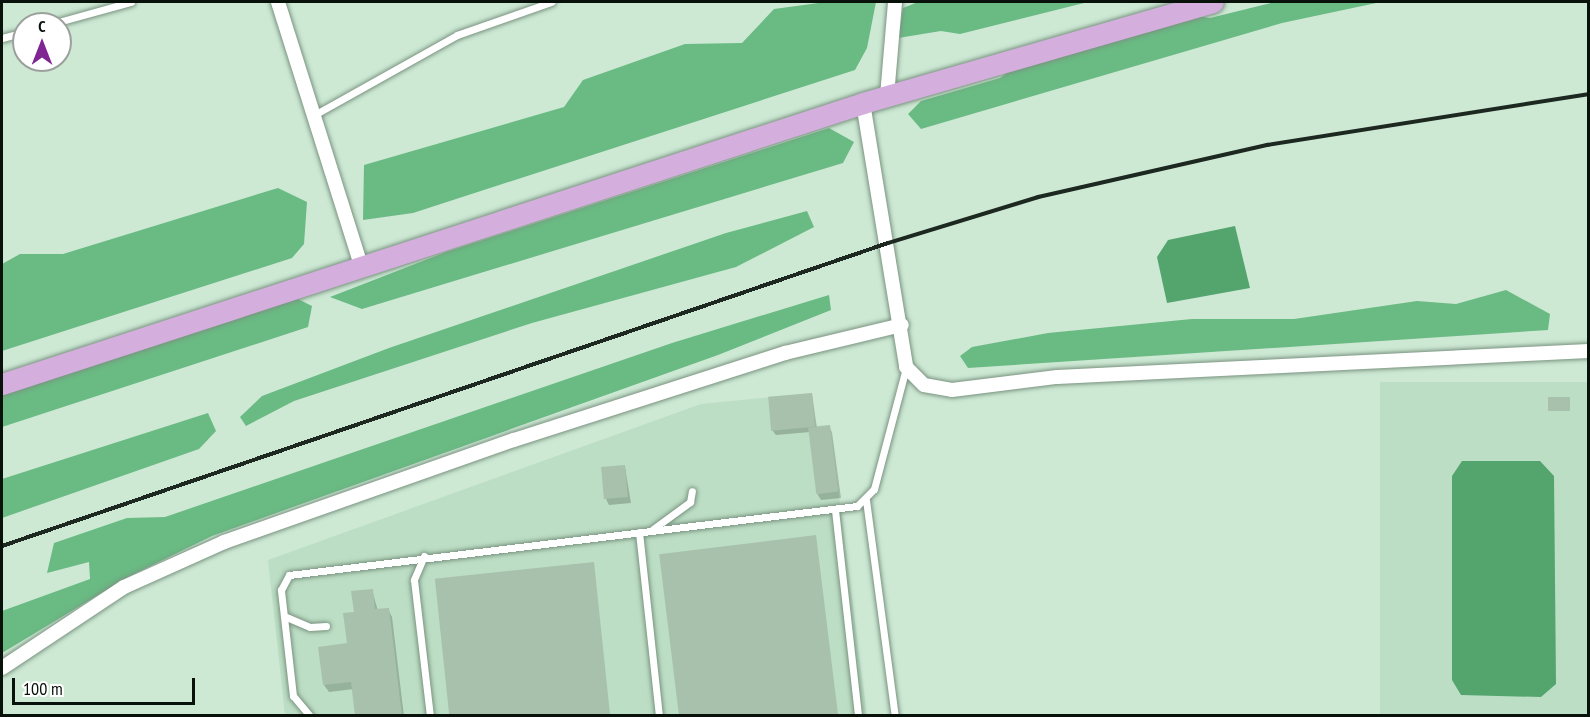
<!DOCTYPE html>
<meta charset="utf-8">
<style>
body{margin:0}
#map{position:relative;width:1590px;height:717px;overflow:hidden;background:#cde9d4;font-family:"PT Sans Narrow",sans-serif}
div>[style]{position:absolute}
.built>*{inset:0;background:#bcdec4;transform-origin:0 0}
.forest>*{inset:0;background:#6aba83}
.water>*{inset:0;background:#54a46e}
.shadow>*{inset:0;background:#0003}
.building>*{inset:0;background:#a7c1ad;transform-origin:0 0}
.roads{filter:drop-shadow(0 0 2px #7a9381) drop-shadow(0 0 2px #7a9381)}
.service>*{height:7px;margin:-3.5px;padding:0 3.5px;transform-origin:3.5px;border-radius:3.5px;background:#fff}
.minor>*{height:14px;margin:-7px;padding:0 7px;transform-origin:7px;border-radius:7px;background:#fff}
.primary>*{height:21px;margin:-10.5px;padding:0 10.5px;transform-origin:10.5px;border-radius:10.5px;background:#d4afdd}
.rail>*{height:4px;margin:-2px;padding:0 2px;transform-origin:2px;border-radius:2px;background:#1c2820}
span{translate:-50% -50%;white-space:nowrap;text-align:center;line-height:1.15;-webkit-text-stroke:4.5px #fff;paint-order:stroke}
.frame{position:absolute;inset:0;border:3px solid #08120b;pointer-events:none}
.north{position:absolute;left:12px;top:12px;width:60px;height:60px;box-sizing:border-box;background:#fff;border:2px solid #9ca09d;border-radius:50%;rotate:0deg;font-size:16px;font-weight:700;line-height:24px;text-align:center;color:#08120b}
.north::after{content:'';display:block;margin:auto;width:21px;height:27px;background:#802693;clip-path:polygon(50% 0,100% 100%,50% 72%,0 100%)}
.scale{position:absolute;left:12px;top:678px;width:183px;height:27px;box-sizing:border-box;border:3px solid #08120b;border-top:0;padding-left:8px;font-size:18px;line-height:21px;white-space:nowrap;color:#08120b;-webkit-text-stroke:4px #fff;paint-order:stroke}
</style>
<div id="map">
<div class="built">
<i style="left:1588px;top:382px;width:333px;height:208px;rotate:90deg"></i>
<i style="clip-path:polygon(812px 393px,815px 426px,830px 425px,867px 715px,285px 715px,268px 560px,701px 404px)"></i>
</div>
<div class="forest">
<i style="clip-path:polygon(826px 2px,876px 2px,867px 48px,855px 70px,413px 213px,363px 220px,364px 165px,564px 107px,583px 80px,685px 44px,742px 43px,774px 9px)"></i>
<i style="clip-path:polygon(918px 2px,1088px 2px,960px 34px,941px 31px,898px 38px,903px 8px)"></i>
<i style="clip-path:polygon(1275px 2px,1381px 2px,1282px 23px,921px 129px,908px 114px,921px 101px,1000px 78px,1018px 65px,1197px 16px,1210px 18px)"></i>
<i style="clip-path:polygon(829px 128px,854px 142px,843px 163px,362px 309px,330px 297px,446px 252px)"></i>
<i style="clip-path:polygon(278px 188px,307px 202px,304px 244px,292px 258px,2px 351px,2px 264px,20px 254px,63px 254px)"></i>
<i style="clip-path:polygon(807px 211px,814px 227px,736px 267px,532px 323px,294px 401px,246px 426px,240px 417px,262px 396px,389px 348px,726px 233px)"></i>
<i style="clip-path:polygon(1506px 290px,1550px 314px,1548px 330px,968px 368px,960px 356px,972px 347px,1048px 333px,1192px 319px,1294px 319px,1417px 301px,1456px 304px)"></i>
<i style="clip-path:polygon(829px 295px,831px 310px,718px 355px,212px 536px,128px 577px,2px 653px,2px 611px,90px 579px,89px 562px,47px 573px,54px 543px,127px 518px,165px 517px,672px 343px)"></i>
<i style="clip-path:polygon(296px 298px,312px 306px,308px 327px,2px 427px,2px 393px)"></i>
<i style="clip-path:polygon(208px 413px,216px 431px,199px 449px,2px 518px,2px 479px)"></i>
</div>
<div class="water">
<i style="clip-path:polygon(1235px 226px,1250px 288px,1167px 303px,1157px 257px,1168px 240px)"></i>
<i style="clip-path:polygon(1462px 461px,1540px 461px,1554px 476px,1556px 684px,1541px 697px,1461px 695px,1452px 680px,1452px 476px)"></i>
</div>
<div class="shadow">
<i style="clip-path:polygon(812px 394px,817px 428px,829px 427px,832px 432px,841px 498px,821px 500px,818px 495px,810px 432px,776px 435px,772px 430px)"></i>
<i style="clip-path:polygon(625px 467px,631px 503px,609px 505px,606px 499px)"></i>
<i style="clip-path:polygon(372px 590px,378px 611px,388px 609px,392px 617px,404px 716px,357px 716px,354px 689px,329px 692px,324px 685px,348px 644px,356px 614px)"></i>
</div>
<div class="building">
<i style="left:812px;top:393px;width:34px;height:44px;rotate:85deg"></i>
<i style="left:1570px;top:397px;width:14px;height:22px;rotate:90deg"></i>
<i style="left:830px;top:425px;width:67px;height:22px;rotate:83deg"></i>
<i style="left:625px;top:465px;width:32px;height:24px;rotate:85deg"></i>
<i style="left:816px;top:535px;width:182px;height:158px;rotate:83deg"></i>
<i style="left:594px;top:562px;width:155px;height:160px;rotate:84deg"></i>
<i style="clip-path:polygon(373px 589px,375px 609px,389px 608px,402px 716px,355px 716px,351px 682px,323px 685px,318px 647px,347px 643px,343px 613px,354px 612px,351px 591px)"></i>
</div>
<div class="roads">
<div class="service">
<i style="left:51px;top:24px;width:83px;rotate:-15.4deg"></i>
<i style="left:2px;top:38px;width:23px;rotate:-15deg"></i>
<i style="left:314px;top:115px;width:164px;rotate:-29.2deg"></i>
<i style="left:457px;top:35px;width:100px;rotate:-19.3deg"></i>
<i style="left:866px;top:500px;width:218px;rotate:82.4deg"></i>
<i style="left:835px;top:510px;width:207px;rotate:83.6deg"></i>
<i style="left:653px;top:529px;width:46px;rotate:-36.1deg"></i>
<i style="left:690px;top:502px;width:11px;rotate:-80deg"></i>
<i style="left:639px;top:532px;width:185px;rotate:83.8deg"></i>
<i style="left:424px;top:556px;width:26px;rotate:113deg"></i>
<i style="left:414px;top:580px;width:137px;rotate:83.3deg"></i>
<i style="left:284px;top:616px;width:28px;rotate:23deg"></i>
<i style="left:310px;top:627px;width:16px;rotate:-4deg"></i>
<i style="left:310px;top:716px;width:26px;rotate:-130deg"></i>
<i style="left:293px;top:696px;width:107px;rotate:-96.5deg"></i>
<i style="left:281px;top:590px;width:17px;rotate:-62deg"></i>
<i style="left:289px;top:575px;width:572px;rotate:-6.93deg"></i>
<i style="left:857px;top:506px;width:24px;rotate:-45deg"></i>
<i style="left:874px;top:489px;width:125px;rotate:-75.2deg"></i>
</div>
<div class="minor">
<i style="left:278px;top:2px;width:279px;rotate:72.5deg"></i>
<i style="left:887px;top:96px;width:94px;rotate:-85.1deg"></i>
<i style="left:863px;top:103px;width:267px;rotate:80.7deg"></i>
<i style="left:906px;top:367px;width:25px;rotate:45deg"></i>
<i style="left:924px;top:385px;width:28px;rotate:10deg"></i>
<i style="left:952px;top:390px;width:106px;rotate:-7.1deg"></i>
<i style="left:1057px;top:377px;width:532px;rotate:-2.8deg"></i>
<i style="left:2px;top:668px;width:146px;rotate:-33.6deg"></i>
<i style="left:124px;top:587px;width:110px;rotate:-24.2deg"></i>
<i style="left:224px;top:542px;width:307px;rotate:-19.4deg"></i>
<i style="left:514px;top:440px;width:285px;rotate:-17.8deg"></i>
<i style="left:785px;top:353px;width:120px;rotate:-13.5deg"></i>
</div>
<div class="primary">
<i style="left:2px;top:384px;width:906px;rotate:-18.07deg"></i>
<i style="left:863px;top:103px;width:364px;rotate:-16.1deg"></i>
</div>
</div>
<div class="rail">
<i style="left:2px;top:546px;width:936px;rotate:-18.88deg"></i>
<i style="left:888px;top:243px;width:157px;rotate:-17deg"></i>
<i style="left:1038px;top:197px;width:235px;rotate:-12.8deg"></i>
<i style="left:1267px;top:145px;width:325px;rotate:-9deg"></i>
</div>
<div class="frame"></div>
<div class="north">С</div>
<div class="scale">100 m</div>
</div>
